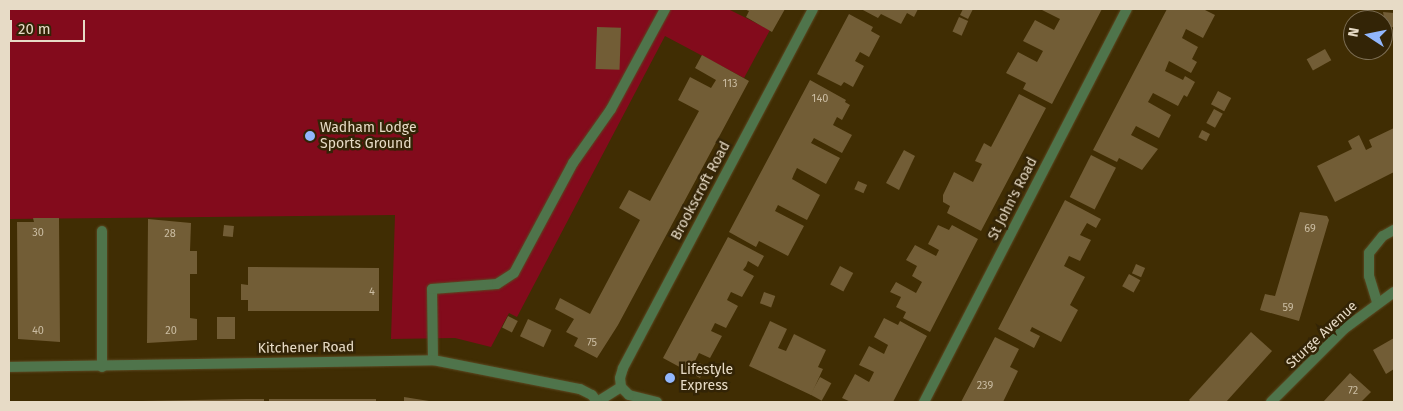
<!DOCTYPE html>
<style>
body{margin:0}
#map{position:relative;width:1403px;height:411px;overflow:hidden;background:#402d03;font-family:"Fira Sans",sans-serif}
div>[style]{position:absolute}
.green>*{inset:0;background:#830b1c}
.building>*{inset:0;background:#725d36;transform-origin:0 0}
.roads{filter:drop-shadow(0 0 1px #5b4922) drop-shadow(0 0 1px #5b4922)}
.service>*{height:10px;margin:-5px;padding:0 5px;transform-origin:5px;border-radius:5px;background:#4f744b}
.minor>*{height:10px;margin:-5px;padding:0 5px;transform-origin:5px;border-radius:5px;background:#4f744b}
.dots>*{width:14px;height:14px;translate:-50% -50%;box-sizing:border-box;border:2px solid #332406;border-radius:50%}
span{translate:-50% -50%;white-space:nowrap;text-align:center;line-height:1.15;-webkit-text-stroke:5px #332406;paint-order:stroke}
.number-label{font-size:11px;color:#cabca2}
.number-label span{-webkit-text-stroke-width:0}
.poi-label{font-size:14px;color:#e7dbc6}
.left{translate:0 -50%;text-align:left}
.street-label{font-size:14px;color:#e7dbc6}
.frame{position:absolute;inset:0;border:10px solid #e7dbc6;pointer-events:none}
.north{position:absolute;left:1343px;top:10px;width:50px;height:50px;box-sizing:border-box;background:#332406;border:1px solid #7b6d53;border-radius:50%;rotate:281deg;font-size:14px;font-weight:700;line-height:20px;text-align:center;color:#e7dbc6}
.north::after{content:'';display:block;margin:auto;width:18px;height:22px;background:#92b7fd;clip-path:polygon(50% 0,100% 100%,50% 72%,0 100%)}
.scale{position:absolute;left:10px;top:20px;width:75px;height:22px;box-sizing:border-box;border:2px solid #e7dbc6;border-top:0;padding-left:6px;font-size:15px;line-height:18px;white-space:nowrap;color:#e7dbc6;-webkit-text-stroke:4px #332406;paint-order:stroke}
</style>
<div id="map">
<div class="green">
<i style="clip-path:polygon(9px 9px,728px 9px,770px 30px,744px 78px,665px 36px,517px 317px,509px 313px,491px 347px,455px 338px,391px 339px,395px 215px,9px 219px)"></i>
</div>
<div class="building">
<i style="clip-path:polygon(744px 9px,785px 9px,772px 32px,746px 17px,749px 11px)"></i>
<i style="clip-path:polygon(861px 9px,918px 9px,914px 17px,907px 13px,901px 24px,881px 14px,878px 18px)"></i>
<i style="clip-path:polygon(963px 9px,973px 9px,968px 19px,960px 15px)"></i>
<i style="clip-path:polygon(1040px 9px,1102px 9px,1052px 104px,1023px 89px,1026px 83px,1006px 73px,1018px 52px,1037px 62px,1043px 51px,1023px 41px,1035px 20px,1054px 30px,1060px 19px)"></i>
<i style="clip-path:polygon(1167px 9px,1203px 9px,1215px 15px,1203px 38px,1186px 29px,1182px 38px,1198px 47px,1192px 59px,1197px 62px,1191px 73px,1169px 61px,1165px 71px,1183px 80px,1185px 76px,1195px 82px,1187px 97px,1184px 95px,1178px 106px,1153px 93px,1148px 102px,1171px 115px,1159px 138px,1136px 126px,1131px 135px,1158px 149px,1142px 170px,1119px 158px,1117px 162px,1093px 150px)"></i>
<i style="clip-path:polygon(1383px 12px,1394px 13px,1394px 27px,1386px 28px)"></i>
<i style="clip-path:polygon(849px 14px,873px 27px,871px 31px,880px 36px,869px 57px,860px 52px,855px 61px,864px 66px,853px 87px,844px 82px,841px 86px,817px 74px)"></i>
<i style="left:959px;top:17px;width:10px;height:16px;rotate:24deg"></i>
<i style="left:597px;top:27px;width:24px;height:42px;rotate:2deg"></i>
<i style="left:1325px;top:49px;width:13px;height:21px;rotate:61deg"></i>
<i style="clip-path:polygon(702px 55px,749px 81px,618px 325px,597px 358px,574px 346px,578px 338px,566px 332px,574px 319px,555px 309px,560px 298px,590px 314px,640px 220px,619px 208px,629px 190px,650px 201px,699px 111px,678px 100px,690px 77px,711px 88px,716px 80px,695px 68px)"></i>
<i style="clip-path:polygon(810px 80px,846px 100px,845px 102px,850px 105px,842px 120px,837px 117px,833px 125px,852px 135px,842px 153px,814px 138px,811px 143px,840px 158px,826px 184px,797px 168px,794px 174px,792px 179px,820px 195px,807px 220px,778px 205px,775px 211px,804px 226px,788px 256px,759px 241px,756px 247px,729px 232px)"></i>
<i style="left:1218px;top:91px;width:15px;height:15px;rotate:28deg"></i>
<i style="clip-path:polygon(1019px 94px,1046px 108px,981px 231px,947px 213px,950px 206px,943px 202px,943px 195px,954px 172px,973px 182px,982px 164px,975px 161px,984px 143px,991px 147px)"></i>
<i style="left:1214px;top:109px;width:10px;height:16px;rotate:29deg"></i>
<i style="clip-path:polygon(1394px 128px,1394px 172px,1335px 202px,1317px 166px,1352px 149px,1348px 141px,1359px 135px,1366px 150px,1372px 147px,1369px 140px)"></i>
<i style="left:1202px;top:130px;width:9px;height:8px;rotate:27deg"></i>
<i style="clip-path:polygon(904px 150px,915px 156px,899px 190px,886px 183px)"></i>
<i style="left:1091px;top:155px;width:28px;height:47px;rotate:27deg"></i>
<i style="left:858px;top:181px;width:10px;height:9px;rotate:24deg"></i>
<i style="clip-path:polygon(1065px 200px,1101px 219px,1096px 228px,1087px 223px,1080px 235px,1091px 240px,1080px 261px,1069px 256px,1064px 266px,1085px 277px,1070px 305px,1078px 310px,1061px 342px,1032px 327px,1030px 331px,1040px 336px,1034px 348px,998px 329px)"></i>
<i style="clip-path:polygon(1300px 212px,1327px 216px,1329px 220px,1299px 321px,1260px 310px,1265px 294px,1275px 296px)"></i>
<i style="clip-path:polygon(33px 218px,59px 218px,60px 342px,18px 339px,17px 222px,34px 222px)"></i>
<i style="clip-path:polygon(148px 219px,191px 223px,190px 251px,197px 251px,197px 274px,190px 274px,190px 318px,197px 319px,197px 340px,147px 343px)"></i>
<i style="left:224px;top:225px;width:10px;height:11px;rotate:6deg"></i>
<i style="clip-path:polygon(938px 225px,949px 230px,952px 225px,978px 239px,930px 332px,903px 318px,906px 312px,896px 307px,901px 297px,890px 292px,896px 282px,916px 293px,922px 282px,912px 276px,917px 266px,906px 260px,915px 245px,936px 256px,939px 250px,928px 244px)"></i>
<i style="clip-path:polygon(728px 237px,764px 256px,758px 267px,748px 261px,746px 266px,743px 270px,754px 276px,742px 297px,731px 292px,727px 300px,738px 306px,726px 328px,715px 323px,711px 331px,722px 336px,710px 358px,699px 353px,695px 361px,706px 366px,700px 378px,663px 358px)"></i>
<i style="left:1136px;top:264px;width:10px;height:10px;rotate:24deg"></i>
<i style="left:840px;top:266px;width:15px;height:21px;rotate:28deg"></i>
<i style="clip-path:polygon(248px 267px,379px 268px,379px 311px,248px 311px,248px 300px,241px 300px,241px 284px,248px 285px)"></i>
<i style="left:1129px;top:274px;width:13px;height:14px;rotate:29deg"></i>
<i style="left:764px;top:292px;width:12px;height:12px;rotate:20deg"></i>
<i style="left:508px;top:316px;width:11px;height:13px;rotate:27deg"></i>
<i style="left:217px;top:317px;width:18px;height:22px"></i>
<i style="clip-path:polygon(884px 318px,898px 325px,900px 321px,927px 336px,893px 402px,851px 402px,842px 398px,855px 374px,869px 382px,874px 372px,859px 365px,869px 346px,884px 354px,888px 345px,874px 337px)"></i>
<i style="left:528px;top:319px;width:26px;height:19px;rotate:25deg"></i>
<i style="clip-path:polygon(770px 321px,787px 329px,778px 348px,786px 351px,794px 334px,826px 350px,818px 367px,823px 369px,811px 395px,749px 366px)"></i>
<i style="clip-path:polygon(1251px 332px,1272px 351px,1226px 402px,1191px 402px,1189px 400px)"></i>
<i style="clip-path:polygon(995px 337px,1019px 349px,1010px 367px,1018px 371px,1003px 402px,961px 402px)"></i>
<i style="clip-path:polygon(1394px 338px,1394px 369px,1386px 374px,1373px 350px)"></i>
<i style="clip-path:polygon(1350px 373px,1371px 392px,1361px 402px,1323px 402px)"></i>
<i style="left:820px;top:377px;width:13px;height:20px;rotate:29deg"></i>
<i style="clip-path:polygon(404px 397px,429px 401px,429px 402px,404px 402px)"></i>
<i style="clip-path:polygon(246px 399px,264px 399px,264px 402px,89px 402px)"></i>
<i style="left:269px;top:399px;width:107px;height:3px"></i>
</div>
<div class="roads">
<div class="service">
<i style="left:1377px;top:302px;width:27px;rotate:-107deg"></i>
<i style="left:1369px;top:276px;width:23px;rotate:-90deg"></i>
<i style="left:1369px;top:253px;width:22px;rotate:-51deg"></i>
<i style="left:1383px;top:236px;width:13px;rotate:-29deg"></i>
<i style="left:433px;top:360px;width:71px;rotate:-90.8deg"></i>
<i style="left:432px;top:289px;width:65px;rotate:-4.4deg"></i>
<i style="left:497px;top:284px;width:20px;rotate:-33deg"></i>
<i style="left:514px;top:273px;width:125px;rotate:-61.8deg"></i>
<i style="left:573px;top:163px;width:66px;rotate:-54.9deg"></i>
<i style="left:611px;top:109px;width:114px;rotate:-61.6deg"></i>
<i style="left:102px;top:367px;width:136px;rotate:-90deg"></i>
<i style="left:597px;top:402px;width:28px;rotate:-32deg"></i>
</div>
<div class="minor">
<i style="left:9px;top:367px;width:424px;rotate:-0.9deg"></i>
<i style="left:433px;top:360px;width:150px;rotate:11.2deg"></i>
<i style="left:580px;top:389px;width:13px;rotate:27deg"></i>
<i style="left:592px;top:395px;width:9px;rotate:54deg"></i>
<i style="left:657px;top:402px;width:29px;rotate:-166deg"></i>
<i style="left:629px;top:395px;width:11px;rotate:-135deg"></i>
<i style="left:621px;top:387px;width:9px;rotate:-96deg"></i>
<i style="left:620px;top:378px;width:10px;rotate:-73deg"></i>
<i style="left:623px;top:368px;width:406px;rotate:-62.1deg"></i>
<i style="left:924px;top:402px;width:442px;rotate:-62.7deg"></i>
<i style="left:1271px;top:402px;width:103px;rotate:-45deg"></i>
<i style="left:1344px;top:329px;width:62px;rotate:-36.5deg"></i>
</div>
</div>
<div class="dots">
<i style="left:310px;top:136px;background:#92b7fd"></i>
<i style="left:670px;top:378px;background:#92b7fd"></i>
</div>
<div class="number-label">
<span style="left:730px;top:84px">113</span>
<span style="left:820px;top:99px">140</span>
<span style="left:1310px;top:229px">69</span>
<span style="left:38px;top:233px">30</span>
<span style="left:170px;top:234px">28</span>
<span style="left:372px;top:292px">4</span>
<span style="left:1288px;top:308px">59</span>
<span style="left:38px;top:331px">40</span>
<span style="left:171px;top:331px">20</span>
<span style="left:592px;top:343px">75</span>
<span style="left:985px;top:386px">239</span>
<span style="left:1353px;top:391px">72</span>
</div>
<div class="poi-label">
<span class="left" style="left:320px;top:136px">Wadham Lodge<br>Sports Ground</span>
<span class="left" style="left:680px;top:378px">Lifestyle<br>Express</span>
</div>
<div class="street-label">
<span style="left:701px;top:191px;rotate:-62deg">Brookscroft Road</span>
<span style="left:1013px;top:199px;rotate:-63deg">St John's Road</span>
<span style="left:1322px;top:335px;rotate:-43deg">Sturge Avenue</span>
<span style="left:306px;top:348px;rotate:-1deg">Kitchener Road</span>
</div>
<div class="frame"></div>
<div class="north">N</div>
<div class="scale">20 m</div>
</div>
